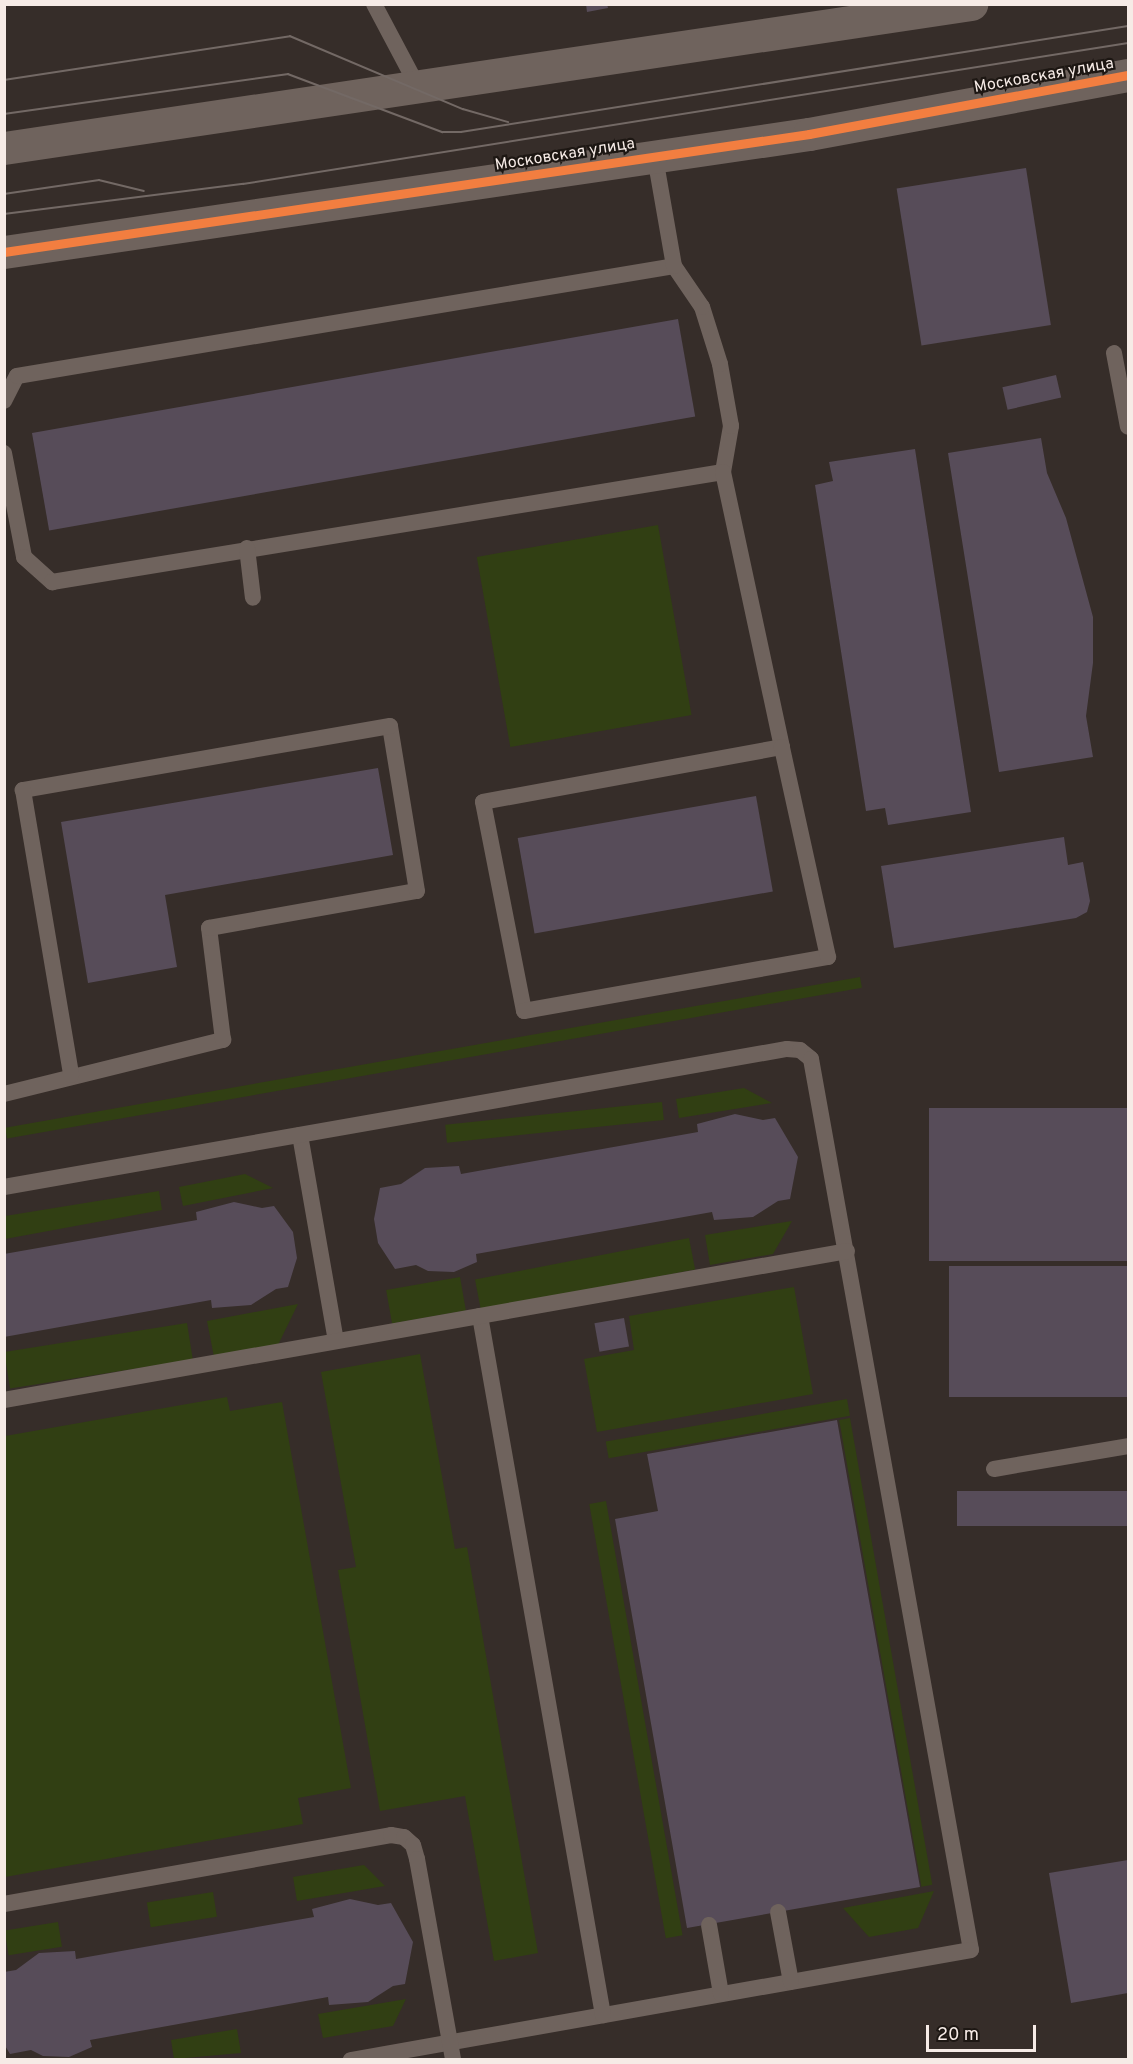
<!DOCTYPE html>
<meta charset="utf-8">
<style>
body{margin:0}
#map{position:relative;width:1133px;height:2064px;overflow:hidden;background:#362d29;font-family:Overpass,sans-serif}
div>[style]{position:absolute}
.green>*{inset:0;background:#313f13;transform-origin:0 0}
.building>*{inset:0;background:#574c59;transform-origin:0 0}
.service>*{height:16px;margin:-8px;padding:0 8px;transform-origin:8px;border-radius:8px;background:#6f635d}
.tertiary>*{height:33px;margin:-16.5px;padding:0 16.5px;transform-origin:16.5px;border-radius:16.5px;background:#6f635d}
.tram>*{height:1.5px;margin:-0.75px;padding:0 0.75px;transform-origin:0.75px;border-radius:0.75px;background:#736965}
.cycleway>*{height:9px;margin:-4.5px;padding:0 4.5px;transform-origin:4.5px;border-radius:4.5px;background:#f27e40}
span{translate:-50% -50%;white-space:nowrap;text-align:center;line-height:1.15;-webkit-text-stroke:4.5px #1d1713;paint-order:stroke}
.street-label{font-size:16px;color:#f6ebe6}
.frame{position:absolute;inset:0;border:6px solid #f6ebe6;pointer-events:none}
.scale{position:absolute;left:926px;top:2025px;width:110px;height:27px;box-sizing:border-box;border:3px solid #f6ebe6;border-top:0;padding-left:8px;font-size:18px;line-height:21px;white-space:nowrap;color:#f6ebe6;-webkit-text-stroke:4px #1d1713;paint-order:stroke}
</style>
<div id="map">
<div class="green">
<i style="left:658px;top:525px;width:193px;height:184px;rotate:80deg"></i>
<i style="left:860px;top:977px;width:11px;height:868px;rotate:80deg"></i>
<i style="clip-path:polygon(744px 1088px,772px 1103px,679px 1118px,676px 1099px)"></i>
<i style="left:662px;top:1102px;width:18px;height:218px;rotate:84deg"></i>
<i style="clip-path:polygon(245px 1174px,273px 1188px,183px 1206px,179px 1187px)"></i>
<i style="clip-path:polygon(159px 1191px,162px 1210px,5px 1239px,5px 1216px)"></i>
<i style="clip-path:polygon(792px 1221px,773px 1254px,710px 1265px,705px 1235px)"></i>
<i style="left:689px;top:1238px;width:32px;height:218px;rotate:79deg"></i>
<i style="left:460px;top:1277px;width:34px;height:75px;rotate:80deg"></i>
<i style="clip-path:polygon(794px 1287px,813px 1394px,597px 1432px,584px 1359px,634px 1350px,629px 1316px)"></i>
<i style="clip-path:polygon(298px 1304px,278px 1345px,214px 1357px,207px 1321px)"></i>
<i style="left:187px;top:1323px;width:37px;height:185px;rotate:81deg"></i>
<i style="clip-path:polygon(420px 1354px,455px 1549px,467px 1547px,538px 1953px,494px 1961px,465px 1796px,380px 1811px,338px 1570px,356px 1567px,321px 1372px)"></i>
<i style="clip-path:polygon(227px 1397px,230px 1411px,282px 1402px,351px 1788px,298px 1798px,303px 1824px,5px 1877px,5px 1436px)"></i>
<i style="left:847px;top:1399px;width:17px;height:245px;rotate:80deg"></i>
<i style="left:850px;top:1418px;width:474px;height:11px;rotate:80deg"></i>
<i style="left:606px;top:1501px;width:441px;height:17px;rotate:80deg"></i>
<i style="clip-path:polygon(364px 1865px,385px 1886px,297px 1901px,293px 1877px)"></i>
<i style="clip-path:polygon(934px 1891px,918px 1928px,869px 1937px,843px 1908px)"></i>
<i style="left:213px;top:1892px;width:25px;height:67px;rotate:81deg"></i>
<i style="left:58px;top:1922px;width:25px;height:54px;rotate:81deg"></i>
<i style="clip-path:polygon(406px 1999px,393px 2026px,323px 2038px,318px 2014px)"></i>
<i style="clip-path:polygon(237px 2029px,241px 2053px,174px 2059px,171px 2040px)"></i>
</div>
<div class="building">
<i style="clip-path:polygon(586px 4px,607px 4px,608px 8px,587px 12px)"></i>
<i style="left:1026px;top:168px;width:159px;height:131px;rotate:81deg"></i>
<i style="left:678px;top:319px;width:99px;height:656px;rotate:80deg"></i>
<i style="left:1056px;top:375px;width:23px;height:55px;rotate:77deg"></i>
<i style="clip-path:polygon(1041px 438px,1047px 473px,1066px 518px,1093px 617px,1093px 663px,1086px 716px,1093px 757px,999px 772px,948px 453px)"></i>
<i style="clip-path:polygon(915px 449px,971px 812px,888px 825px,885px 808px,866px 811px,815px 485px,833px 481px,829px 462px)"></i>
<i style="clip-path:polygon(378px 768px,393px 855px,165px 895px,177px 967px,88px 983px,61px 822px)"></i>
<i style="left:756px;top:796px;width:97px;height:242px;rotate:80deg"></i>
<i style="clip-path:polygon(1064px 837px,1068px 865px,1083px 862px,1090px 901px,1087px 912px,1076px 918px,894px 948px,881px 866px)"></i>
<i style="left:1128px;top:1108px;width:153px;height:199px;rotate:90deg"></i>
<i style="clip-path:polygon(735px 1114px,763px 1120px,775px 1118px,798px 1157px,790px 1199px,778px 1201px,753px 1217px,714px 1220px,712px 1212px,476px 1254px,477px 1262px,454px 1272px,428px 1271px,416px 1265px,395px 1269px,378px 1243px,374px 1219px,380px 1188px,401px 1184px,425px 1168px,459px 1166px,461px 1174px,698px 1132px,697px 1124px)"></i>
<i style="clip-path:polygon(234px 1202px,262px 1208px,274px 1206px,293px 1232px,297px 1258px,288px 1287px,276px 1289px,251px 1305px,212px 1308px,211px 1300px,4px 1337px,4px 1254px,197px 1220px,196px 1212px)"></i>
<i style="left:1128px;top:1266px;width:131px;height:179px;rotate:90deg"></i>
<i style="left:624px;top:1318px;width:29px;height:30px;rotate:80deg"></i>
<i style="clip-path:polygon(837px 1420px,920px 1887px,687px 1928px,615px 1519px,658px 1511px,647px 1454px)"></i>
<i style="left:1128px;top:1491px;width:35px;height:171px;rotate:90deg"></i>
<i style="clip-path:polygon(1128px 1860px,1128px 1993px,1071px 2003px,1049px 1873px)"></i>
<i style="clip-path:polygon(350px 1899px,378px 1905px,391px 1903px,413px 1942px,405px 1984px,393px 1986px,368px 2002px,329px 2005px,328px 1997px,90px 2040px,92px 2047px,69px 2057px,43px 2056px,31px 2050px,10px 2054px,4px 2044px,4px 1972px,16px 1970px,39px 1953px,75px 1951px,76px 1959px,314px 1917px,312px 1909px)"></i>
</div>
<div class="service">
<i style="left:374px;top:4px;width:94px;rotate:62.1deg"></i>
<i style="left:1114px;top:353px;width:75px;rotate:79.3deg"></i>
<i style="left:4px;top:401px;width:28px;rotate:-63deg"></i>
<i style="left:17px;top:376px;width:666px;rotate:-9.5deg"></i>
<i style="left:4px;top:453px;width:106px;rotate:79.1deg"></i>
<i style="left:24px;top:557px;width:38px;rotate:42deg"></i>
<i style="left:52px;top:582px;width:680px;rotate:-9.31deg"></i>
<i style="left:723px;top:472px;width:47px;rotate:-80.1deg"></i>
<i style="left:731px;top:426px;width:63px;rotate:-100.1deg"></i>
<i style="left:720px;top:364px;width:60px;rotate:-107.5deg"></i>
<i style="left:702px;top:307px;width:50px;rotate:-124.3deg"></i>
<i style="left:674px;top:266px;width:111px;rotate:-99.9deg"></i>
<i style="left:723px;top:472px;width:281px;rotate:77.9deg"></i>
<i style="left:782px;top:747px;width:304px;rotate:169.6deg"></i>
<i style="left:483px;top:802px;width:213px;rotate:78.9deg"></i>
<i style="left:524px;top:1011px;width:309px;rotate:-10.1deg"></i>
<i style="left:828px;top:957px;width:215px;rotate:-102.4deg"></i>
<i style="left:247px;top:548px;width:50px;rotate:83.2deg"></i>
<i style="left:4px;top:1094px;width:226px;rotate:-13.9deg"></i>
<i style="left:223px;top:1040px;width:113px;rotate:-97.1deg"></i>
<i style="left:209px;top:928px;width:211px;rotate:-10.1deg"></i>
<i style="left:417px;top:891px;width:167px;rotate:-99.3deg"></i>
<i style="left:390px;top:726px;width:373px;rotate:170.1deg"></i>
<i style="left:23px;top:790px;width:289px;rotate:80.4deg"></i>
<i style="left:300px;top:1135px;width:209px;rotate:80.1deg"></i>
<i style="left:4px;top:1187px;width:795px;rotate:-10deg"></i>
<i style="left:787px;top:1049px;width:13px;rotate:4deg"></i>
<i style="left:800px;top:1050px;width:14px;rotate:39deg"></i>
<i style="left:811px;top:1059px;width:905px;rotate:79.82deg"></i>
<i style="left:971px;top:1950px;width:630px;rotate:169.94deg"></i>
<i style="left:480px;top:1316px;width:710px;rotate:80.02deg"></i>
<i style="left:4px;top:1400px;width:856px;rotate:-10.02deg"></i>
<i style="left:994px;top:1469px;width:136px;rotate:-9.7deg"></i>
<i style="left:4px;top:1904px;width:393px;rotate:-10.1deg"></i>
<i style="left:391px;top:1835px;width:13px;rotate:9deg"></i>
<i style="left:404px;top:1837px;width:12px;rotate:42deg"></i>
<i style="left:413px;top:1845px;width:15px;rotate:74deg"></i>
<i style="left:417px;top:1859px;width:204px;rotate:79.8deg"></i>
<i style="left:778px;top:1912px;width:71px;rotate:79.5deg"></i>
<i style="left:709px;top:1925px;width:70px;rotate:80.1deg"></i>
</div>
<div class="tertiary">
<i style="left:4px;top:148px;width:978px;rotate:-8.47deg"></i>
<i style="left:4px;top:252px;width:814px;rotate:-8.34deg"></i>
<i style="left:809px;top:134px;width:324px;rotate:-10.5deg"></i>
</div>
<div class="tram">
<i style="left:4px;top:80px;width:289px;rotate:-8.7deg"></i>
<i style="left:290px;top:36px;width:188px;rotate:22.9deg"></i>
<i style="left:463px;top:109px;width:47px;rotate:16.1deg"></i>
<i style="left:4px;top:114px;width:287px;rotate:-8deg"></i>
<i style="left:288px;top:74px;width:165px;rotate:20.6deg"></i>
<i style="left:442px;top:132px;width:19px"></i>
<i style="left:461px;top:132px;width:675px;rotate:-9.03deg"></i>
<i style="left:4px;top:194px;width:96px;rotate:-8.4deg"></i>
<i style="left:99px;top:180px;width:46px;rotate:13.7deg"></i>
<i style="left:4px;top:214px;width:241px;rotate:-7.2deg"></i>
<i style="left:243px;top:184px;width:896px;rotate:-9.05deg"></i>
</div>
<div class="cycleway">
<i style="left:4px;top:252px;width:814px;rotate:-8.34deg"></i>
<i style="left:809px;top:134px;width:324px;rotate:-10.5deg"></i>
</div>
<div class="street-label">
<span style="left:1044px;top:76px;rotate:-10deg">Московская улица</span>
<span style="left:565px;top:155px;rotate:-9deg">Московская улица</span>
</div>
<div class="frame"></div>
<div class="scale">20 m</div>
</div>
